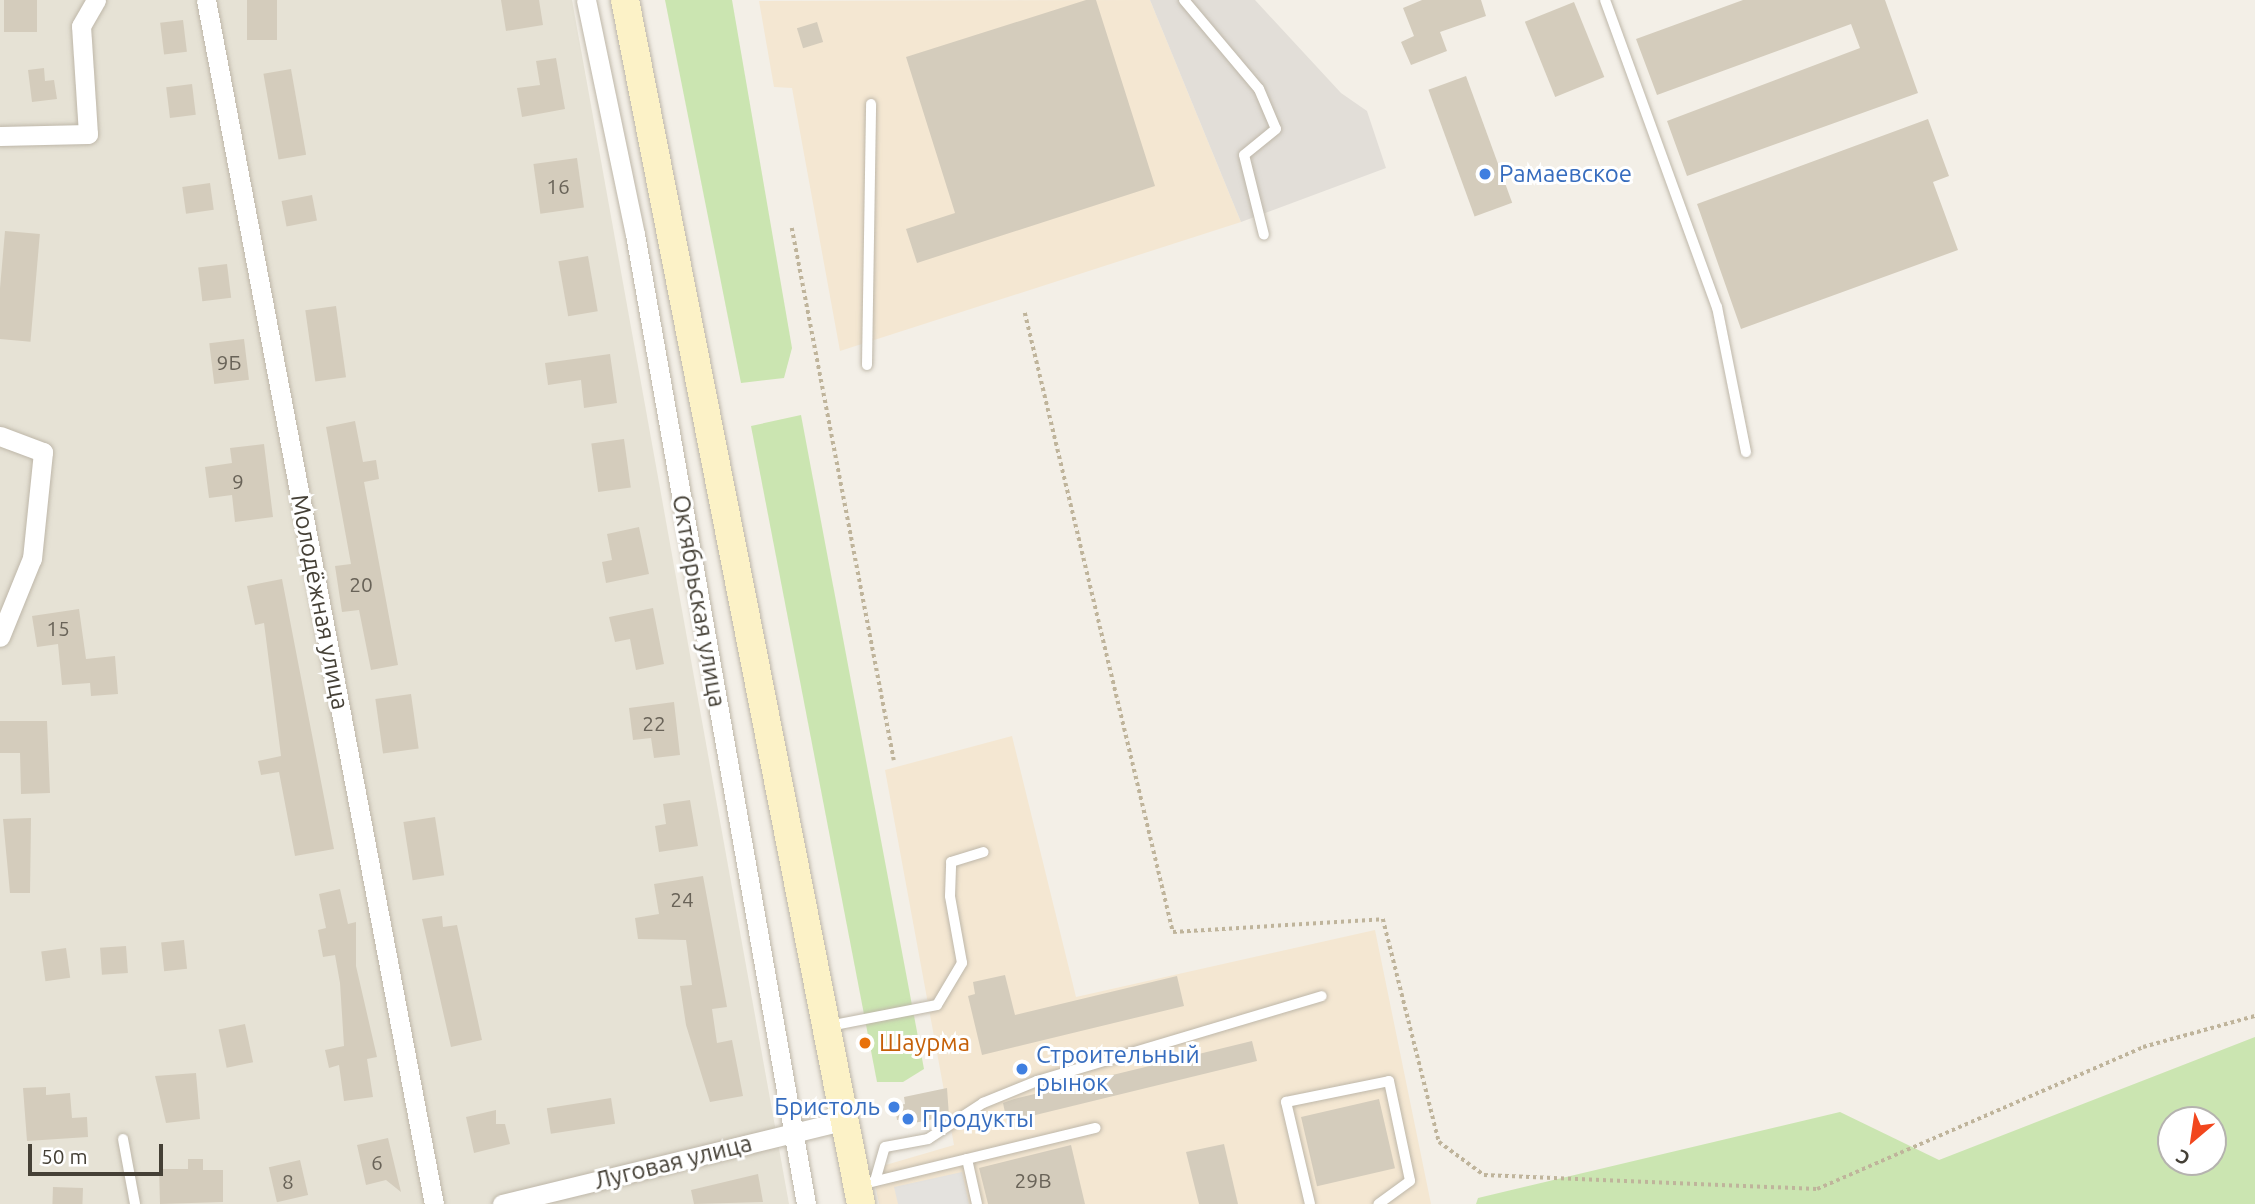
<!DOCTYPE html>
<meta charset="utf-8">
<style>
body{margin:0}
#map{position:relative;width:2255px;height:1204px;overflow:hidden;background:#f3efe7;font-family:Ubuntu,sans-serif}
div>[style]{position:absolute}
.residential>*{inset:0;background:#e6e2d5}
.commercial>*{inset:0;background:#f4e7d2}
.industrial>*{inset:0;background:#e2ded8}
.green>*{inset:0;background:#cbe5b1}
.parking>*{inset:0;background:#e4e2de}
.building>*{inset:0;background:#d4ccbc;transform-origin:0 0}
.path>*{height:3.5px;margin-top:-1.75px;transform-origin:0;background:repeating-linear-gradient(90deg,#bfb49b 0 3.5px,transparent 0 7px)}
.roads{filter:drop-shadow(0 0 2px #beb7a9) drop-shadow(0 0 2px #beb7a9)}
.service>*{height:10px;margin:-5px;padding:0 5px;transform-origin:5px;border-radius:5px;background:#fff}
.minor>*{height:19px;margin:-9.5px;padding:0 9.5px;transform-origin:9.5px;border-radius:9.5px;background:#fff}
.secondary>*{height:28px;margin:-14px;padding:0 14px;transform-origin:14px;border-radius:14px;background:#fcf2c7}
.dots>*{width:19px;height:19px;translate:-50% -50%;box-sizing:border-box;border:4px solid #fff;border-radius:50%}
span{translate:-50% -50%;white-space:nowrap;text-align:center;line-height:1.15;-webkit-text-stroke:6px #fff;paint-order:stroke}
.number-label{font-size:21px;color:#696358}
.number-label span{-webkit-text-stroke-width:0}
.shop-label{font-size:24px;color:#366cbe}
.left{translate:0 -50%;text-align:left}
.right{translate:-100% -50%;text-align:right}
.street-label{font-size:24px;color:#454036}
.food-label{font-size:24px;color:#c56008}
.north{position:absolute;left:2157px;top:1106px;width:70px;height:70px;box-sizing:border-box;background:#fff;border:2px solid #b5b3af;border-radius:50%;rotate:209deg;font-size:19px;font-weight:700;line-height:28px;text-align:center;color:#454036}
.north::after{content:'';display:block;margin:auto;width:24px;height:32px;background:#f2471e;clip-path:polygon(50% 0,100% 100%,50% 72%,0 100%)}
.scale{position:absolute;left:28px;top:1144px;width:135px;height:32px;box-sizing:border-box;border:4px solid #454036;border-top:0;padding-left:9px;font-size:21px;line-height:24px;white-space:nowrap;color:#454036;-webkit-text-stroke:5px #fff;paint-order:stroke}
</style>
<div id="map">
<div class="residential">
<i style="clip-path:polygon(0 0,572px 0,789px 1204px,0 1204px)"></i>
</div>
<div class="commercial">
<i style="clip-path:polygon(1150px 0,1241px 222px,840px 351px,792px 88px,774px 87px,759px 1px)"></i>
<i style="clip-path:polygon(1012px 736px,1076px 997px,1375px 930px,1431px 1204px,879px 1204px,872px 1169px,954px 1145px,885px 770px)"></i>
</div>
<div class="industrial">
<i style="clip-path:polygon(1150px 0,1255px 0,1341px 93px,1367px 111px,1386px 168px,1241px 222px)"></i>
</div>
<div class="green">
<i style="clip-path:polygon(665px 0,732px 0,792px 348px,784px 378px,741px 383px)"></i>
<i style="clip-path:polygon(801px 415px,924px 1069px,903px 1082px,877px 1082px,751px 426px)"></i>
<i style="clip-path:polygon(evenodd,2255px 1037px,2255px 1204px,1476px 1204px,1478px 1198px,1840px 1112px,1939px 1160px,2255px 1037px,2171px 1120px,2213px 1120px,2213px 1162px,2171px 1162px,2171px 1120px)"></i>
</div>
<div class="parking">
<i style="clip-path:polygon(962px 1172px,969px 1204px,898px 1204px,894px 1187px)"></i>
</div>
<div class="building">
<i style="left:4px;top:0;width:33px;height:32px"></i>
<i style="left:247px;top:0;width:30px;height:40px"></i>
<i style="clip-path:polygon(501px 0,539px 0,543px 25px,506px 31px)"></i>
<i style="clip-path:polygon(1086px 0,1096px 0,1155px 186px,917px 263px,906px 229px,955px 213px,906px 57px)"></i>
<i style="clip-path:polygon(1422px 0,1481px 0,1486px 16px,1440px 32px,1447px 51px,1411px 65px,1401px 42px,1414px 36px,1403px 8px)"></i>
<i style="clip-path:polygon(1743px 0,1885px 0,1918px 93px,1687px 176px,1667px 121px,1860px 48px,1851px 24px,1657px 95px,1636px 39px)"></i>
<i style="left:1574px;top:2px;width:81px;height:53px;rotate:68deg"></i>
<i style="left:183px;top:20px;width:32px;height:23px;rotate:83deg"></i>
<i style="left:817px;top:22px;width:21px;height:21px;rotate:73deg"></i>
<i style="clip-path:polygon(556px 58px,565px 109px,522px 117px,517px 88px,540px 85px,536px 61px)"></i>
<i style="clip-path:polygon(44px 68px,45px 81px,54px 80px,57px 99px,32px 102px,28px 70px)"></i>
<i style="left:291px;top:69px;width:87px;height:28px;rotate:80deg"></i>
<i style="left:1466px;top:76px;width:135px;height:40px;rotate:70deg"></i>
<i style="left:192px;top:84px;width:31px;height:26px;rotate:83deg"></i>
<i style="clip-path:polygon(1928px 119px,1949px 176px,1933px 182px,1958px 250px,1741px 329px,1697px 204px)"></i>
<i style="left:577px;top:158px;width:50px;height:44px;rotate:82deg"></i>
<i style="left:210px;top:183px;width:27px;height:28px;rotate:82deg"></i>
<i style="left:312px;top:195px;width:26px;height:31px;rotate:79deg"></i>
<i style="left:5px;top:231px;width:35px;height:108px;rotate:5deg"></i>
<i style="left:588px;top:256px;width:56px;height:30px;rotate:80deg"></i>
<i style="left:227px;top:264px;width:34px;height:29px;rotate:83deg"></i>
<i style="left:336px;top:306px;width:72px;height:31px;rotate:82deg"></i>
<i style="left:244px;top:339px;width:41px;height:35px;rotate:83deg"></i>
<i style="clip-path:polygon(610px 354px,617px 403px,584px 408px,581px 380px,548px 385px,545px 363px)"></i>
<i style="clip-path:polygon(355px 421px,363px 462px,376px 460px,379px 479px,364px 482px,398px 665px,371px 670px,359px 610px,342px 612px,335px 566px,351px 564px,326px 427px)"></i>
<i style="left:624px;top:439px;width:49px;height:33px;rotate:82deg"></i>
<i style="clip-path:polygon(264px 444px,273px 517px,235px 522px,232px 495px,209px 498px,205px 467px,232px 463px,230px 448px)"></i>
<i style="clip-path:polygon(639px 527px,649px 574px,606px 583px,602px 562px,612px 560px,607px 534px)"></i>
<i style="clip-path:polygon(282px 579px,334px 849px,295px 856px,279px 772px,261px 775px,258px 761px,281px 756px,264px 623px,255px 625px,247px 586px)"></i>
<i style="clip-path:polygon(653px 608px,664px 664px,636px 670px,630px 639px,615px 642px,609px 617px)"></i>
<i style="clip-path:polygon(79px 609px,86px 659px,115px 656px,118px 694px,91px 696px,90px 683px,62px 685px,58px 644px,37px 647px,32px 616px)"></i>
<i style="left:411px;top:694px;width:55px;height:36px;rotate:82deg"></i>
<i style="clip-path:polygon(674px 702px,680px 755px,654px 758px,651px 738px,633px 740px,629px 708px)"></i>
<i style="clip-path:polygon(0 721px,47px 721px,50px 793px,21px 794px,20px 753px,0 753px)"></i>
<i style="clip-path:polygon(690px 800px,698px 846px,659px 852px,655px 826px,666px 824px,663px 804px)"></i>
<i style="left:435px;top:817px;width:59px;height:32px;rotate:81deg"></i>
<i style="clip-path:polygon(31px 818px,30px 893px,10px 893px,3px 819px)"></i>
<i style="clip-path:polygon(703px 876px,727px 1007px,712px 1009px,717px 1043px,732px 1040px,743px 1096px,710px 1102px,686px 1025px,680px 986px,692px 985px,686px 940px,638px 939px,635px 918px,659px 914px,654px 884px)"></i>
<i style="clip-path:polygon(340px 889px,348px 924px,356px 922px,356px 966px,377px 1057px,367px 1059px,373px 1097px,344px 1101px,339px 1065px,329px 1068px,325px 1050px,344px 1046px,340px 983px,335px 955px,323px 957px,318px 930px,326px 928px,319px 894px)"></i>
<i style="clip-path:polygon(442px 916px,443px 927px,457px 925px,482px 1040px,451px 1047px,422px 919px)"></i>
<i style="left:184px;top:940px;width:29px;height:23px;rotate:84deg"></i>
<i style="left:126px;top:946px;width:27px;height:26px;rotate:86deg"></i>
<i style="left:66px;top:948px;width:30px;height:25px;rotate:82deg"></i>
<i style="clip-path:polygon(1005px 975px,1015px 1015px,1177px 976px,1184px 1006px,982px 1055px,968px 996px,975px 994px,973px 982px)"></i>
<i style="left:245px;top:1024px;width:39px;height:27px;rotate:78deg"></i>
<i style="clip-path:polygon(1252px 1041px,1257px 1061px,1007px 1122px,1003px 1103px,1014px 1099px)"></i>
<i style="clip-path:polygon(196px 1073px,200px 1119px,166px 1123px,155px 1076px)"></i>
<i style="clip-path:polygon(46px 1087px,46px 1095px,70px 1093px,72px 1118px,87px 1117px,88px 1137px,27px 1141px,23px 1088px)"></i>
<i style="clip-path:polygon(947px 1088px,949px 1116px,909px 1124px,908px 1118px,897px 1120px,895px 1106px,905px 1104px,904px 1097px)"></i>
<i style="left:611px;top:1098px;width:26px;height:65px;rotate:81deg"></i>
<i style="left:1379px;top:1099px;width:71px;height:80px;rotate:77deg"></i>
<i style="clip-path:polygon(496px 1110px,496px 1124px,505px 1124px,510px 1144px,474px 1153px,466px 1117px)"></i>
<i style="clip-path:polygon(388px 1138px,401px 1192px,386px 1180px,366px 1185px,357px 1145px)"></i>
<i style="clip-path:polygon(1224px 1144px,1238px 1204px,1199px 1204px,1186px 1152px)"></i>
<i style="clip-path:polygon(1071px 1145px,1085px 1204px,988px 1204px,979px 1168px)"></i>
<i style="clip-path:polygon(188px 1159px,203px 1159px,203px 1170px,223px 1170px,223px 1202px,160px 1204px,159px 1169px,188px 1169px)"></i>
<i style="left:300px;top:1160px;width:36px;height:32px;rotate:77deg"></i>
<i style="clip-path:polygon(758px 1174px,763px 1202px,694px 1204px,691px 1190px)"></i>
<i style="left:53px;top:1187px;width:30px;height:17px;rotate:2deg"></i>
</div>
<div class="path">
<i style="left:792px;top:228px;width:542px;rotate:79.15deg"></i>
<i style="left:1025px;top:313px;width:636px;rotate:76.55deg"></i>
<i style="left:1173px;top:932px;width:210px;rotate:-3.5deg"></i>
<i style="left:1383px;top:919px;width:230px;rotate:75.9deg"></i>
<i style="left:1439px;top:1142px;width:56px;rotate:36.3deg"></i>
<i style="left:1484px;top:1175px;width:333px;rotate:2.4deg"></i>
<i style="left:1817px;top:1189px;width:356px;rotate:-23.5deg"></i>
<i style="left:2143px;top:1047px;width:116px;rotate:-15.5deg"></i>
</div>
<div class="roads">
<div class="service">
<i style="left:1184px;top:0;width:116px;rotate:49.9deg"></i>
<i style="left:1259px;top:89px;width:43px;rotate:67deg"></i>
<i style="left:1276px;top:129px;width:41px;rotate:140.9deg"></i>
<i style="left:1244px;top:155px;width:82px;rotate:76deg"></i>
<i style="left:1605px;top:0;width:327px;rotate:70deg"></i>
<i style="left:1717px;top:307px;width:148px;rotate:78.7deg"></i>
<i style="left:867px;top:365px;width:261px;rotate:-89.1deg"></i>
<i style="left:829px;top:1026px;width:110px;rotate:-11deg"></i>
<i style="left:937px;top:1005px;width:49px;rotate:-59.2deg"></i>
<i style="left:962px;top:963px;width:68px;rotate:-100.2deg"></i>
<i style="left:950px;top:896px;width:34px;rotate:-88deg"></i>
<i style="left:951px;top:862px;width:34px;rotate:-17deg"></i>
<i style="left:123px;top:1139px;width:66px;rotate:79.5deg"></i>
<i style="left:967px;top:1159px;width:46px;rotate:77.5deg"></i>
<i style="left:875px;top:1181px;width:35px;rotate:-74deg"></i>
<i style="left:885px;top:1147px;width:44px;rotate:-10.5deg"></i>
<i style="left:928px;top:1139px;width:66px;rotate:-33.2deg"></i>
<i style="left:983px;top:1103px;width:58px;rotate:-22.2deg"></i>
<i style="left:1037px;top:1081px;width:297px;rotate:-16.6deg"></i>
<i style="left:872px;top:1182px;width:230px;rotate:-13.6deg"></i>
<i style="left:1310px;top:1204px;width:105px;rotate:-103.2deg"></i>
<i style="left:1286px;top:1102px;width:105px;rotate:-11.5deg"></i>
<i style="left:1389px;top:1081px;width:102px;rotate:78.1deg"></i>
<i style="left:1410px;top:1181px;width:39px;rotate:144deg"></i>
</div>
<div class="minor">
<i style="left:206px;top:0;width:1225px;rotate:79.28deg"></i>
<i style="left:586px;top:0;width:239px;rotate:78.2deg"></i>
<i style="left:635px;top:234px;width:985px;rotate:80deg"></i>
<i style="left:0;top:136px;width:88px;rotate:-1.3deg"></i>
<i style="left:88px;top:134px;width:108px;rotate:-93.7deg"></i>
<i style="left:81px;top:26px;width:30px;rotate:-60deg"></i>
<i style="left:0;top:436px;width:46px;rotate:20.4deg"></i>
<i style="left:43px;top:452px;width:107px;rotate:95.9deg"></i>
<i style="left:32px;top:558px;width:85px;rotate:112.1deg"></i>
<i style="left:502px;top:1204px;width:351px;rotate:-13.7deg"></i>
</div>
<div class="secondary">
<i style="left:625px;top:0;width:1227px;rotate:78.91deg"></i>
</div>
</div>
<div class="dots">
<i style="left:1485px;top:174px;background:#3f7fe0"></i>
<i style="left:865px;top:1043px;background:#e8710a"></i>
<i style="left:1022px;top:1069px;background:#3f7fe0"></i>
<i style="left:894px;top:1107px;background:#3f7fe0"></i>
<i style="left:908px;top:1119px;background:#3f7fe0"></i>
</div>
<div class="number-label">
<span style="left:558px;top:186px">16</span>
<span style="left:229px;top:362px">9Б</span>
<span style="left:238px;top:481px">9</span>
<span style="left:361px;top:584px">20</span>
<span style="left:58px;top:628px">15</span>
<span style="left:654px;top:723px">22</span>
<span style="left:682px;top:899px">24</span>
<span style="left:377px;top:1162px">6</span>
<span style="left:1033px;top:1180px">29В</span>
<span style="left:288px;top:1181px">8</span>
</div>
<div class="shop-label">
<span class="left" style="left:1499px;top:174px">Рамаевское</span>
<span class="left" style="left:1036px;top:1069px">Строительный<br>рынок</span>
<span class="right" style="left:880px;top:1107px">Бристоль</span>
<span class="left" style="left:922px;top:1119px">Продукты</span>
</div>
<div class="street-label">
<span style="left:699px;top:601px;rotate:80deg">Октябрьская улица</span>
<span style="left:320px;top:602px;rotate:79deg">Молодёжная улица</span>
<span style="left:673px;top:1162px;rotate:-14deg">Луговая улица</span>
</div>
<div class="food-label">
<span class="left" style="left:879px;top:1043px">Шаурма</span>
</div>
<div class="north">С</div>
<div class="scale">50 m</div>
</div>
